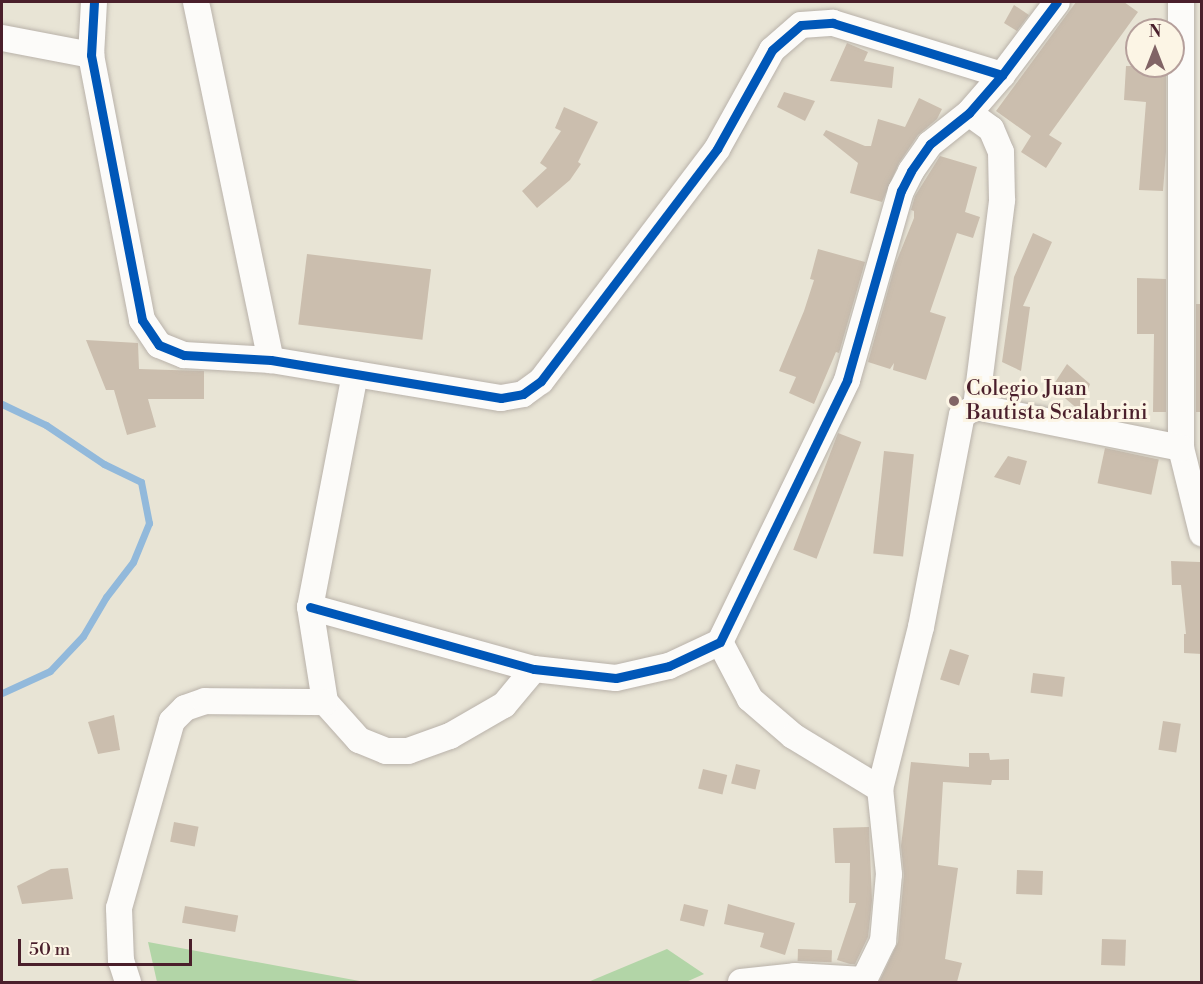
<!DOCTYPE html>
<style>
body{margin:0}
#map{position:relative;width:1203px;height:984px;overflow:hidden;background:#e8e4d5;font-family:"Libre Bodoni",serif}
div>[style]{position:absolute}
.green>*{inset:0;background:#b2d5a7}
.stream>*{height:7px;margin:-3.5px;padding:0 3.5px;transform-origin:3.5px;border-radius:3.5px;background:#92b9db}
.building>*{inset:0;background:#cbbeae;transform-origin:0 0}
.roads{filter:drop-shadow(0 0 2px #b9b2aa) drop-shadow(0 0 2px #b9b2aa)}
.minor>*{height:26px;margin:-13px;padding:0 13px;transform-origin:13px;border-radius:13px;background:#fcfbf9}
.cycleway>*{height:9px;margin:-4.5px;padding:0 4.5px;transform-origin:4.5px;border-radius:4.5px;background:#0057b8}
.dots>*{width:16px;height:16px;translate:-50% -50%;box-sizing:border-box;border:3px solid #fcf5e5;border-radius:50%}
span{translate:-50% -50%;white-space:nowrap;text-align:center;line-height:1.15;-webkit-text-stroke:6px #fcf5e5;paint-order:stroke}
.poi-label{font-size:21px;color:#4a1f2b}
.left{translate:0 -50%;text-align:left}
.frame{position:absolute;inset:0;border:3px solid #4a1f2b;pointer-events:none}
.north{position:absolute;left:1125px;top:18px;width:60px;height:60px;box-sizing:border-box;background:#fcf5e5;border:2px solid #b59f9b;border-radius:50%;rotate:0deg;font-size:16px;font-weight:700;line-height:24px;text-align:center;color:#4a1f2b}
.north::after{content:'';display:block;margin:auto;width:21px;height:27px;background:#816466;clip-path:polygon(50% 0,100% 100%,50% 72%,0 100%)}
.scale{position:absolute;left:18px;top:939px;width:174px;height:27px;box-sizing:border-box;border:3px solid #4a1f2b;border-top:0;padding-left:8px;font-size:18px;line-height:21px;white-space:nowrap;color:#4a1f2b;-webkit-text-stroke:4px #fcf5e5;paint-order:stroke}
</style>
<div id="map">
<div class="green">
<i style="clip-path:polygon(148px 942px,365px 982px,157px 982px)"></i>
<i style="clip-path:polygon(667px 949px,704px 974px,686px 982px,588px 982px)"></i>
</div>
<div class="stream">
<i style="left:2px;top:404px;width:49px;rotate:25.5deg"></i>
<i style="left:46px;top:425px;width:70px;rotate:33.9deg"></i>
<i style="left:104px;top:464px;width:41px;rotate:25.9deg"></i>
<i style="left:141px;top:482px;width:42px;rotate:79deg"></i>
<i style="left:149px;top:523px;width:42px;rotate:112.3deg"></i>
<i style="left:133px;top:562px;width:44px;rotate:127.6deg"></i>
<i style="left:106px;top:597px;width:45px;rotate:120.5deg"></i>
<i style="left:83px;top:636px;width:48px;rotate:133.3deg"></i>
<i style="left:50px;top:671px;width:53px;rotate:155.4deg"></i>
</div>
<div class="building">
<i style="clip-path:polygon(1076px 2px,1124px 2px,1138px 12px,1049px 135px,1062px 143px,1046px 168px,1021px 152px,1031px 136px,996px 111px)"></i>
<i style="clip-path:polygon(1014px 5px,1029px 15px,1017px 31px,1004px 23px)"></i>
<i style="clip-path:polygon(847px 43px,868px 52px,864px 61px,894px 67px,892px 88px,830px 81px)"></i>
<i style="clip-path:polygon(1126px 66px,1166px 66px,1166px 152px,1163px 191px,1139px 190px,1146px 102px,1124px 100px)"></i>
<i style="clip-path:polygon(784px 92px,815px 101px,805px 121px,777px 107px)"></i>
<i style="clip-path:polygon(919px 98px,942px 109px,937px 119px,918px 135px,899px 163px,882px 202px,850px 193px,858px 163px,823px 135px,826px 130px,865px 146px,871px 146px,878px 119px,905px 127px)"></i>
<i style="clip-path:polygon(564px 107px,598px 122px,578px 162px,581px 164px,570px 180px,537px 208px,522px 191px,547px 168px,540px 163px,561px 131px,555px 128px)"></i>
<i style="clip-path:polygon(940px 156px,977px 167px,965px 212px,980px 217px,973px 238px,957px 233px,930px 312px,946px 317px,926px 380px,893px 370px,894px 363px,890px 369px,868px 362px,895px 265px,914px 218px,914px 211px,911px 210px,915px 196px)"></i>
<i style="clip-path:polygon(1033px 233px,1052px 242px,1023px 306px,1030px 307px,1021px 371px,1002px 362px,1014px 277px)"></i>
<i style="clip-path:polygon(818px 249px,865px 262px,839px 353px,836px 352px,814px 404px,789px 393px,796px 377px,779px 371px,804px 311px,814px 280px,810px 279px)"></i>
<i style="left:307px;top:254px;width:125px;height:71px;rotate:7deg"></i>
<i style="clip-path:polygon(1137px 278px,1166px 279px,1166px 412px,1153px 412px,1154px 334px,1137px 334px)"></i>
<i style="left:1196px;top:304px;width:6px;height:108px"></i>
<i style="clip-path:polygon(86px 340px,138px 343px,139px 369px,204px 371px,204px 399px,148px 399px,156px 427px,127px 435px,114px 390px,106px 390px)"></i>
<i style="clip-path:polygon(1067px 364px,1090px 384px,1080px 411px,1052px 387px)"></i>
<i style="left:838px;top:433px;width:25px;height:125px;rotate:21deg"></i>
<i style="left:1105px;top:448px;width:55px;height:36px;rotate:12deg"></i>
<i style="left:884px;top:451px;width:30px;height:103px;rotate:6deg"></i>
<i style="clip-path:polygon(1008px 456px,1027px 461px,1020px 485px,994px 477px)"></i>
<i style="clip-path:polygon(1171px 561px,1200px 562px,1202px 654px,1184px 653px,1184px 634px,1186px 634px,1181px 585px,1172px 585px)"></i>
<i style="left:950px;top:649px;width:20px;height:32px;rotate:18deg"></i>
<i style="left:1033px;top:673px;width:32px;height:20px;rotate:7deg"></i>
<i style="clip-path:polygon(114px 715px,120px 750px,98px 754px,88px 722px)"></i>
<i style="left:1163px;top:721px;width:18px;height:29px;rotate:9deg"></i>
<i style="clip-path:polygon(969px 753px,989px 753px,990px 760px,1009px 759px,1009px 780px,992px 780px,991px 785px,943px 782px,938px 865px,958px 868px,945px 959px,962px 963px,957px 982px,879px 982px,898px 942px,904px 875px,901px 846px,911px 762px,969px 767px)"></i>
<i style="left:736px;top:764px;width:25px;height:20px;rotate:14deg"></i>
<i style="left:703px;top:769px;width:25px;height:20px;rotate:14deg"></i>
<i style="left:174px;top:822px;width:25px;height:20px;rotate:11deg"></i>
<i style="clip-path:polygon(869px 827px,872px 901px,868px 937px,855px 964px,850px 964px,837px 960px,856px 903px,849px 903px,850px 863px,835px 863px,833px 828px)"></i>
<i style="clip-path:polygon(68px 868px,73px 899px,22px 904px,17px 886px,51px 869px)"></i>
<i style="left:1017px;top:870px;width:26px;height:24px;rotate:2deg"></i>
<i style="left:684px;top:904px;width:25px;height:17px;rotate:14deg"></i>
<i style="clip-path:polygon(728px 904px,795px 923px,785px 955px,760px 947px,764px 933px,724px 924px)"></i>
<i style="left:185px;top:906px;width:54px;height:17px;rotate:10deg"></i>
<i style="left:1102px;top:939px;width:24px;height:26px;rotate:2deg"></i>
<i style="left:798px;top:949px;width:34px;height:12px;rotate:2deg"></i>
</div>
<div class="roads">
<div class="minor">
<i style="left:94px;top:2px;width:53px;rotate:93.2deg"></i>
<i style="left:91px;top:55px;width:270px;rotate:79.1deg"></i>
<i style="left:142px;top:320px;width:30px;rotate:56deg"></i>
<i style="left:159px;top:345px;width:27px;rotate:22deg"></i>
<i style="left:184px;top:355px;width:87px;rotate:3.3deg"></i>
<i style="left:271px;top:360px;width:233px;rotate:9.4deg"></i>
<i style="left:501px;top:398px;width:22px;rotate:-10deg"></i>
<i style="left:523px;top:394px;width:22px;rotate:-36deg"></i>
<i style="left:541px;top:381px;width:291px;rotate:-52.8deg"></i>
<i style="left:717px;top:149px;width:113px;rotate:-60.9deg"></i>
<i style="left:772px;top:50px;width:38px;rotate:-41deg"></i>
<i style="left:801px;top:25px;width:32px;rotate:-4deg"></i>
<i style="left:833px;top:23px;width:177px;rotate:17.1deg"></i>
<i style="left:196px;top:2px;width:366px;rotate:78.2deg"></i>
<i style="left:1181px;top:2px;width:446px;rotate:90deg"></i>
<i style="left:1181px;top:448px;width:88px;rotate:76.1deg"></i>
<i style="left:2px;top:38px;width:91px;rotate:10.8deg"></i>
<i style="left:355px;top:374px;width:237px;rotate:100.9deg"></i>
<i style="left:310px;top:607px;width:96px;rotate:81deg"></i>
<i style="left:325px;top:702px;width:51px;rotate:48.2deg"></i>
<i style="left:359px;top:740px;width:29px;rotate:22deg"></i>
<i style="left:386px;top:751px;width:22px"></i>
<i style="left:408px;top:751px;width:45px;rotate:-19.7deg"></i>
<i style="left:450px;top:736px;width:62px;rotate:-29.9deg"></i>
<i style="left:504px;top:705px;width:47px;rotate:-50.2deg"></i>
<i style="left:976px;top:407px;width:209px;rotate:11.3deg"></i>
<i style="left:310px;top:607px;width:232px;rotate:15.5deg"></i>
<i style="left:534px;top:669px;width:82px;rotate:6.3deg"></i>
<i style="left:616px;top:678px;width:54px;rotate:-12.8deg"></i>
<i style="left:669px;top:666px;width:56px;rotate:-25.2deg"></i>
<i style="left:720px;top:642px;width:291px;rotate:-64.1deg"></i>
<i style="left:847px;top:380px;width:197px;rotate:-74.1deg"></i>
<i style="left:901px;top:191px;width:22px;rotate:-63deg"></i>
<i style="left:911px;top:171px;width:33px;rotate:-55deg"></i>
<i style="left:930px;top:144px;width:50px;rotate:-38.5deg"></i>
<i style="left:969px;top:113px;width:50px;rotate:-49deg"></i>
<i style="left:1002px;top:75px;width:91px;rotate:-53deg"></i>
<i style="left:720px;top:642px;width:64px;rotate:62.2deg"></i>
<i style="left:750px;top:699px;width:57px;rotate:40.7deg"></i>
<i style="left:793px;top:736px;width:102px;rotate:31.3deg"></i>
<i style="left:128px;top:982px;width:22px;rotate:-108deg"></i>
<i style="left:121px;top:961px;width:53px;rotate:-92.2deg"></i>
<i style="left:119px;top:908px;width:194px;rotate:-74.2deg"></i>
<i style="left:172px;top:721px;width:18px;rotate:-45deg"></i>
<i style="left:185px;top:708px;width:21px;rotate:-19deg"></i>
<i style="left:205px;top:701px;width:120px;rotate:0.5deg"></i>
<i style="left:741px;top:982px;width:54px;rotate:-6.3deg"></i>
<i style="left:795px;top:976px;width:69px;rotate:3.3deg"></i>
<i style="left:863px;top:982px;width:46px;rotate:-64deg"></i>
<i style="left:883px;top:941px;width:67px;rotate:-84.9deg"></i>
<i style="left:889px;top:874px;width:85px;rotate:-96deg"></i>
<i style="left:880px;top:789px;width:167px;rotate:-75.8deg"></i>
<i style="left:921px;top:627px;width:216px;rotate:-79.1deg"></i>
<i style="left:962px;top:415px;width:16px;rotate:-30deg"></i>
<i style="left:976px;top:407px;width:209px;rotate:-82.8deg"></i>
<i style="left:1002px;top:200px;width:48px;rotate:-91.2deg"></i>
<i style="left:1001px;top:152px;width:25px;rotate:-113deg"></i>
<i style="left:991px;top:129px;width:27px;rotate:-144deg"></i>
</div>
</div>
<div class="cycleway">
<i style="left:94px;top:2px;width:53px;rotate:93.2deg"></i>
<i style="left:91px;top:55px;width:270px;rotate:79.1deg"></i>
<i style="left:142px;top:320px;width:30px;rotate:56deg"></i>
<i style="left:159px;top:345px;width:27px;rotate:22deg"></i>
<i style="left:184px;top:355px;width:87px;rotate:3.3deg"></i>
<i style="left:271px;top:360px;width:233px;rotate:9.4deg"></i>
<i style="left:501px;top:398px;width:22px;rotate:-10deg"></i>
<i style="left:523px;top:394px;width:22px;rotate:-36deg"></i>
<i style="left:541px;top:381px;width:291px;rotate:-52.8deg"></i>
<i style="left:717px;top:149px;width:113px;rotate:-60.9deg"></i>
<i style="left:772px;top:50px;width:38px;rotate:-41deg"></i>
<i style="left:801px;top:25px;width:32px;rotate:-4deg"></i>
<i style="left:833px;top:23px;width:177px;rotate:17.1deg"></i>
<i style="left:310px;top:607px;width:232px;rotate:15.5deg"></i>
<i style="left:534px;top:669px;width:82px;rotate:6.3deg"></i>
<i style="left:616px;top:678px;width:54px;rotate:-12.8deg"></i>
<i style="left:669px;top:666px;width:56px;rotate:-25.2deg"></i>
<i style="left:720px;top:642px;width:291px;rotate:-64.1deg"></i>
<i style="left:847px;top:380px;width:197px;rotate:-74.1deg"></i>
<i style="left:901px;top:191px;width:22px;rotate:-63deg"></i>
<i style="left:911px;top:171px;width:33px;rotate:-55deg"></i>
<i style="left:930px;top:144px;width:50px;rotate:-38.5deg"></i>
<i style="left:969px;top:113px;width:50px;rotate:-49deg"></i>
<i style="left:1002px;top:75px;width:91px;rotate:-53deg"></i>
</div>
<div class="dots">
<i style="left:954px;top:401px;background:#816466"></i>
</div>
<div class="poi-label">
<span class="left" style="left:966px;top:401px">Colegio Juan<br>Bautista Scalabrini</span>
</div>
<div class="frame"></div>
<div class="north">N</div>
<div class="scale">50 m</div>
</div>
